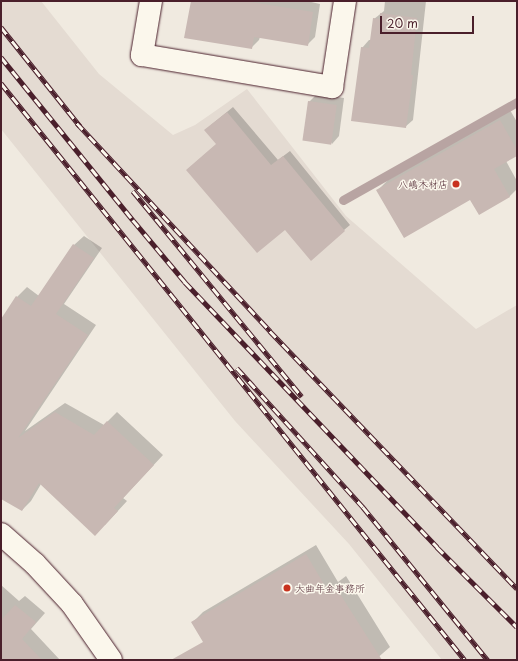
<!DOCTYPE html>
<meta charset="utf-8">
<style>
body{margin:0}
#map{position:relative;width:518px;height:661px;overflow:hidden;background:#f0eae0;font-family:"Playpen Sans","Klee One",sans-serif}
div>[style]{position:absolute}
.built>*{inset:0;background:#e4dbd2}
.shadow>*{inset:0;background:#0003}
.stream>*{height:9px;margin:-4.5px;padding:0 4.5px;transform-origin:4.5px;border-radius:4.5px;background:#b8a4a2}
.building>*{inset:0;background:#c8b8b3;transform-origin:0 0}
.roads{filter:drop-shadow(0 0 1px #4a1f2b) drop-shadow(0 0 1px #4a1f2b)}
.street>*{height:22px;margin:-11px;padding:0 11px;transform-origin:11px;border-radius:11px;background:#fbf7ec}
.secondary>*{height:22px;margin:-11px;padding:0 11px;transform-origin:11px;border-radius:11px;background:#fbf7ec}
.rail>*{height:4.5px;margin-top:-2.25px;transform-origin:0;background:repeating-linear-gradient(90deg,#fbf7ec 0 9px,#4a1f2b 0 18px);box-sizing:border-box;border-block:1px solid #4a1f2b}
.dots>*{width:11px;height:11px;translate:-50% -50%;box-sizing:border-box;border:2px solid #fbf7ec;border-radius:50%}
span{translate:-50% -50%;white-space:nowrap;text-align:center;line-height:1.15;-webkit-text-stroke:3px #fbf7ec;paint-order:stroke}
.poi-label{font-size:10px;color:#4a1f2b}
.right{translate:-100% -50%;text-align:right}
.left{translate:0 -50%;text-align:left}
.frame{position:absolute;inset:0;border:2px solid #4a1f2b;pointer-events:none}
.scale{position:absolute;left:380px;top:16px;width:94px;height:18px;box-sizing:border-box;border:2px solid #4a1f2b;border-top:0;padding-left:5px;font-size:12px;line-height:14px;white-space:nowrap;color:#4a1f2b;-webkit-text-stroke:3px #fbf7ec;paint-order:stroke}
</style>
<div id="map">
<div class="built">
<i style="clip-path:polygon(1px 1px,41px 1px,99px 74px,173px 135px,195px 125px,247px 89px,346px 216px,476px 329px,517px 305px,517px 660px,442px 660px,349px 544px,235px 421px,1px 129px)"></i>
</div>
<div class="shadow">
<i style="clip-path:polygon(192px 1px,307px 1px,320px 4px,315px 37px,307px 45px,260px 37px,259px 40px,251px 48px)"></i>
<i style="clip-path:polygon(385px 1px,426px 1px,413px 120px,405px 127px,362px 48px,369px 40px,371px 40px,374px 19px,384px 11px)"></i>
<i style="clip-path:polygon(317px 94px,344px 98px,339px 136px,332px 144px,309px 102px)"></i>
<i style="clip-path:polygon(233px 107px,278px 160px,290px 151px,350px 225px,344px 230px,285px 229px,187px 170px,217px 144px,211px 125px)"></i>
<i style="clip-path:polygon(510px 110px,517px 122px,517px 155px,506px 161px,517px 181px,517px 189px,509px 197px,470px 199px,378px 190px,388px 180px)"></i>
<i style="clip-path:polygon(84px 236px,102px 248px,64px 304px,96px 325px,25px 431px,65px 403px,104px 425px,117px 412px,163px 455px,123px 498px,127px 501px,105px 525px,41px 484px,31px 501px,22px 510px,1px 498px,1px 320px,17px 297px,27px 287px,39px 296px,74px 245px)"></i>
<i style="clip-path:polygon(316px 545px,338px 582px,346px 576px,390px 647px,375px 660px,214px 660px,193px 622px,203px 612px)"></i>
<i style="clip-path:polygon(1px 585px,19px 601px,25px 596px,45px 613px,31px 629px,60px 660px,1px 660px)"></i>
</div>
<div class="stream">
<i style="left:343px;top:200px;width:200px;rotate:-29.4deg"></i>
</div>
<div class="building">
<i style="clip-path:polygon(191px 1px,244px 1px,313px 12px,308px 46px,254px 37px,252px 49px,184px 38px)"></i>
<i style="clip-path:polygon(380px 13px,417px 18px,411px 75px,413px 75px,406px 128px,351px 121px,361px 47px,369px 48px,373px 18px,380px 19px)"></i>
<i style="left:308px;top:101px;width:29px;height:40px;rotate:8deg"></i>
<i style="clip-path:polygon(227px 112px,271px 165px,283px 156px,345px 231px,311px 261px,285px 230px,257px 253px,186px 170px,216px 144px,204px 130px)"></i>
<i style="clip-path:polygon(500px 120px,517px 150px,517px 156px,494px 169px,510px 197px,479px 215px,470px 200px,404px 238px,376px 190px)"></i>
<i style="clip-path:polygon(73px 244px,94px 258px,56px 314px,88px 335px,18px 438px,55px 412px,94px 435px,107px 421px,154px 465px,114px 508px,118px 511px,95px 536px,39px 483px,22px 511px,1px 499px,1px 319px,16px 296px,31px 306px)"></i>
<i style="clip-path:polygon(306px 554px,328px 591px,335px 586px,382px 660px,171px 660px,203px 642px,191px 622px)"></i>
<i style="clip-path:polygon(15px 605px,36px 622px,22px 639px,42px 660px,1px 660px,1px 618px,2px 619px)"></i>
</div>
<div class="roads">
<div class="street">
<i style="left:151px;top:1px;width:55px;rotate:99.5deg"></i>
<i style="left:142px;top:55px;width:193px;rotate:9.6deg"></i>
<i style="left:332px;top:87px;width:87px;rotate:-81.4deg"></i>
</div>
<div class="secondary">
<i style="left:1px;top:534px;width:45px;rotate:41.4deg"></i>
<i style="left:35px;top:564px;width:54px;rotate:47.2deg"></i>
<i style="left:72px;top:604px;width:68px;rotate:55.1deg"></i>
</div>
</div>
<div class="rail">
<i style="left:1px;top:27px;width:127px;rotate:51.4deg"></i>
<i style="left:1px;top:57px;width:210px;rotate:51deg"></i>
<i style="left:133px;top:220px;width:81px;rotate:50deg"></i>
<i style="left:185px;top:282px;width:366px;rotate:46.4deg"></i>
<i style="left:437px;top:547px;width:113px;rotate:45deg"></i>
<i style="left:1px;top:83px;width:740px;rotate:51.2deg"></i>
<i style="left:77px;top:123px;width:284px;rotate:47.1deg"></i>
<i style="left:270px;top:331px;width:357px;rotate:46.2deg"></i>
<i style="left:133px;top:191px;width:266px;rotate:50.6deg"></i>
<i style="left:237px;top:368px;width:188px;rotate:47.8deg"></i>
<i style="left:363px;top:507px;width:198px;rotate:50.8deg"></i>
</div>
<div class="dots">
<i style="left:456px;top:184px;background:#c8321e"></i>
<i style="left:287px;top:588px;background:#c8321e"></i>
</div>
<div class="poi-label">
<span class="right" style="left:448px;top:184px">八嶋木材店</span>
<span class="left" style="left:295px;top:588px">大曲年金事務所</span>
</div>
<div class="frame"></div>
<div class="scale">20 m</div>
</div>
